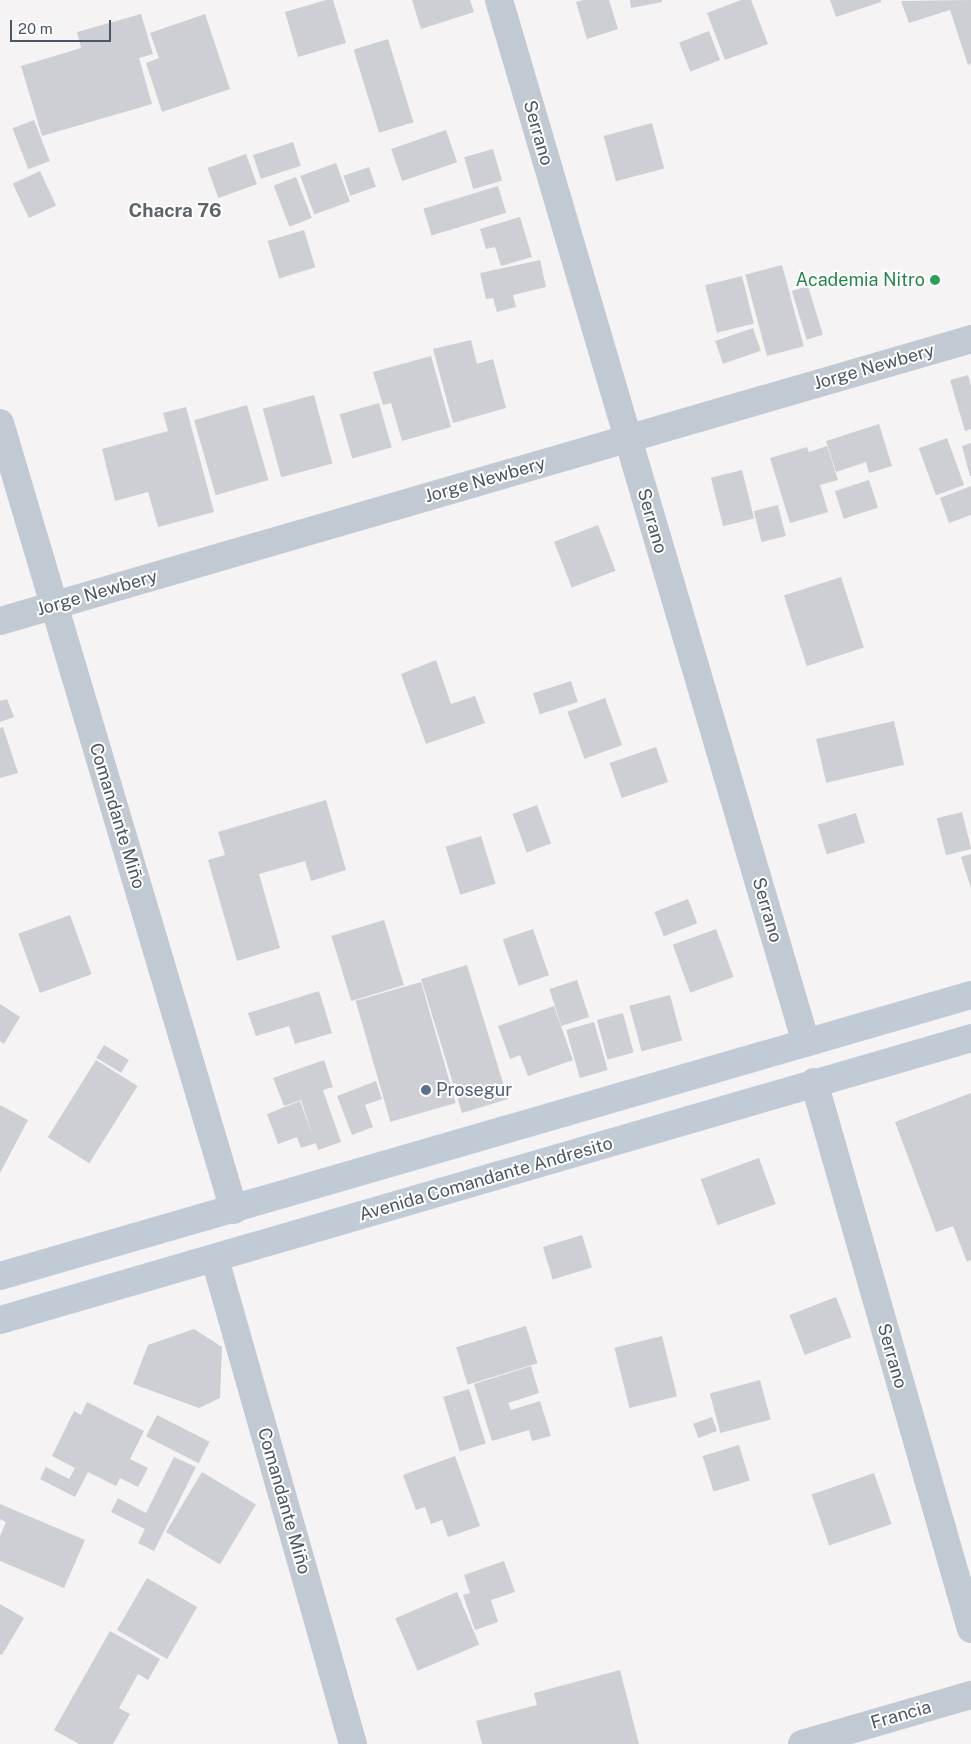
<!DOCTYPE html>
<meta charset="utf-8">
<style>
body{margin:0}
#map{position:relative;width:971px;height:1744px;overflow:hidden;background:#f5f3f3;font-family:"Public Sans",sans-serif}
div>[style]{position:absolute}
.building>*{inset:0;background:#cdcfd5;transform-origin:0 0}
.minor>*{height:28px;margin:-14px;padding:0 14px;transform-origin:14px;border-radius:14px;background:#c1cad2}
.secondary>*{height:28px;margin:-14px;padding:0 14px;transform-origin:14px;border-radius:14px;background:#c1cbd6}
.dots>*{width:14px;height:14px;translate:-50% -50%;box-sizing:border-box;border:2px solid #fff;border-radius:50%}
span{translate:-50% -50%;white-space:nowrap;text-align:center;line-height:1.15;-webkit-text-stroke:4px #fff;paint-order:stroke}
.street-label{font-size:18px;color:#4a5661}
.leisure-label{font-size:18px;color:#27864d}
.right{translate:-100% -50%;text-align:right}
.service-label{font-size:18px;color:#4e5e75}
.left{translate:0 -50%;text-align:left}
.neighbourhood-label{font-size:19px;color:#5f6368;font-weight:700}
.scale{position:absolute;left:10px;top:20px;width:101px;height:22px;box-sizing:border-box;border:2px solid #4a5661;border-top:0;padding-left:6px;font-size:15px;line-height:18px;white-space:nowrap;color:#4a5661;-webkit-text-stroke:4px #fff;paint-order:stroke}
</style>
<div id="map">
<div class="building">
<i style="clip-path:polygon(326px 0,333px 0,346px 43px,298px 57px,285px 12px)"></i>
<i style="clip-path:polygon(412px 0,470px 0,474px 12px,421px 29px)"></i>
<i style="clip-path:polygon(583px 0,609px 0,618px 29px,587px 39px,576px 2px)"></i>
<i style="clip-path:polygon(630px 0,662px 0,662px 2px,631px 8px)"></i>
<i style="clip-path:polygon(741px 0,751px 0,768px 44px,725px 60px,707px 13px)"></i>
<i style="clip-path:polygon(830px 0,881px 0,881px 2px,836px 17px)"></i>
<i style="clip-path:polygon(971px 0,971px 63px,968px 65px,950px 10px,909px 23px,901px 1px)"></i>
<i style="clip-path:polygon(141px 14px,153px 54px,139px 58px,152px 104px,42px 136px,21px 66px,81px 48px,77px 32px)"></i>
<i style="clip-path:polygon(205px 14px,230px 89px,162px 112px,146px 63px,159px 58px,150px 33px)"></i>
<i style="left:709px;top:31px;width:31px;height:32px;rotate:69deg"></i>
<i style="left:388px;top:39px;width:87px;height:36px;rotate:73deg"></i>
<i style="left:34px;top:120px;width:44px;height:23px;rotate:69deg"></i>
<i style="left:652px;top:123px;width:47px;height:50px;rotate:75deg"></i>
<i style="left:446px;top:130px;width:34px;height:58px;rotate:71deg"></i>
<i style="left:293px;top:142px;width:25px;height:42px;rotate:72deg"></i>
<i style="left:493px;top:149px;width:33px;height:30px;rotate:74deg"></i>
<i style="left:246px;top:154px;width:32px;height:41px;rotate:70deg"></i>
<i style="left:336px;top:163px;width:41px;height:38px;rotate:70deg"></i>
<i style="left:369px;top:167px;width:21px;height:27px;rotate:71deg"></i>
<i style="left:40px;top:171px;width:38px;height:30px;rotate:65deg"></i>
<i style="left:296px;top:177px;width:44px;height:24px;rotate:69deg"></i>
<i style="left:498px;top:186px;width:28px;height:78px;rotate:73deg"></i>
<i style="clip-path:polygon(520px 217px,532px 257px,501px 266px,495px 247px,486px 249px,480px 229px)"></i>
<i style="left:304px;top:230px;width:39px;height:38px;rotate:73deg"></i>
<i style="clip-path:polygon(540px 260px,546px 287px,513px 295px,516px 307px,497px 312px,493px 298px,486px 299px,480px 273px)"></i>
<i style="left:782px;top:265px;width:84px;height:38px;rotate:75deg"></i>
<i style="left:742px;top:276px;width:49px;height:38px;rotate:76deg"></i>
<i style="left:808px;top:286px;width:51px;height:17px;rotate:73deg"></i>
<i style="left:753px;top:328px;width:24px;height:40px;rotate:71deg"></i>
<i style="clip-path:polygon(471px 340px,477px 364px,493px 359px,506px 408px,453px 423px,433px 349px)"></i>
<i style="clip-path:polygon(431px 356px,451px 427px,402px 441px,391px 403px,383px 405px,373px 372px)"></i>
<i style="clip-path:polygon(968px 375px,971px 386px,971px 429px,965px 431px,950px 380px)"></i>
<i style="left:314px;top:395px;width:71px;height:53px;rotate:75deg"></i>
<i style="left:379px;top:403px;width:46px;height:41px;rotate:74deg"></i>
<i style="left:247px;top:405px;width:78px;height:55px;rotate:74deg"></i>
<i style="clip-path:polygon(186px 407px,214px 512px,158px 527px,148px 492px,115px 501px,102px 449px,168px 431px,163px 413px)"></i>
<i style="clip-path:polygon(879px 424px,892px 466px,869px 473px,866px 462px,836px 472px,826px 441px)"></i>
<i style="left:947px;top:438px;width:50px;height:30px;rotate:70deg"></i>
<i style="clip-path:polygon(971px 443px,971px 476px,970px 476px,962px 446px)"></i>
<i style="clip-path:polygon(827px 446px,838px 480px,820px 485px,828px 512px,790px 523px,770px 458px,807px 447px,809px 452px)"></i>
<i style="left:742px;top:470px;width:50px;height:32px;rotate:76deg"></i>
<i style="left:869px;top:480px;width:29px;height:36px;rotate:72deg"></i>
<i style="clip-path:polygon(971px 486px,971px 515px,949px 523px,940px 498px)"></i>
<i style="left:778px;top:505px;width:32px;height:25px;rotate:76deg"></i>
<i style="left:598px;top:525px;width:49px;height:47px;rotate:69deg"></i>
<i style="left:841px;top:577px;width:74px;height:60px;rotate:72deg"></i>
<i style="clip-path:polygon(436px 660px,451px 704px,475px 696px,485px 723px,426px 744px,401px 674px)"></i>
<i style="left:571px;top:681px;width:22px;height:40px;rotate:72deg"></i>
<i style="left:605px;top:698px;width:50px;height:40px;rotate:70deg"></i>
<i style="clip-path:polygon(7px 699px,14px 717px,0 722px,0 701px)"></i>
<i style="left:894px;top:721px;width:45px;height:80px;rotate:77deg"></i>
<i style="clip-path:polygon(3px 727px,18px 773px,0 778px,0 728px)"></i>
<i style="left:656px;top:747px;width:37px;height:49px;rotate:71deg"></i>
<i style="clip-path:polygon(326px 800px,346px 870px,311px 881px,305px 861px,259px 874px,280px 948px,237px 961px,208px 860px,225px 855px,218px 832px)"></i>
<i style="left:537px;top:805px;width:41px;height:26px;rotate:70deg"></i>
<i style="left:962px;top:812px;width:38px;height:26px;rotate:76deg"></i>
<i style="left:856px;top:813px;width:31px;height:40px;rotate:73deg"></i>
<i style="left:481px;top:836px;width:50px;height:37px;rotate:73deg"></i>
<i style="clip-path:polygon(971px 854px,971px 888px,961px 857px)"></i>
<i style="left:688px;top:899px;width:26px;height:36px;rotate:69deg"></i>
<i style="left:70px;top:915px;width:63px;height:55px;rotate:70deg"></i>
<i style="left:384px;top:920px;width:68px;height:55px;rotate:73deg"></i>
<i style="left:533px;top:929px;width:49px;height:32px;rotate:71deg"></i>
<i style="left:716px;top:929px;width:51px;height:46px;rotate:70deg"></i>
<i style="left:467px;top:965px;width:140px;height:48px;rotate:73deg"></i>
<i style="left:577px;top:980px;width:39px;height:29px;rotate:72deg"></i>
<i style="left:421px;top:982px;width:126px;height:68px;rotate:74deg"></i>
<i style="clip-path:polygon(319px 991px,332px 1033px,295px 1044px,289px 1026px,256px 1036px,248px 1013px)"></i>
<i style="left:670px;top:995px;width:47px;height:42px;rotate:75deg"></i>
<i style="clip-path:polygon(0 1004px,20px 1017px,4px 1044px,0 1041px)"></i>
<i style="clip-path:polygon(554px 1006px,573px 1060px,528px 1076px,520px 1055px,510px 1059px,498px 1026px)"></i>
<i style="left:623px;top:1013px;width:41px;height:27px;rotate:75deg"></i>
<i style="left:594px;top:1022px;width:50px;height:29px;rotate:74deg"></i>
<i style="left:104px;top:1045px;width:29px;height:15px;rotate:31deg"></i>
<i style="left:96px;top:1060px;width:49px;height:91px;rotate:32deg"></i>
<i style="clip-path:polygon(324px 1060px,333px 1087px,323px 1090px,341px 1142px,318px 1150px,316px 1143px,301px 1148px,297px 1137px,278px 1144px,267px 1114px,300px 1101px,313px 1136px,301px 1100px,284px 1106px,273px 1078px)"></i>
<i style="clip-path:polygon(376px 1081px,382px 1099px,365px 1105px,373px 1127px,352px 1135px,337px 1096px)"></i>
<i style="clip-path:polygon(971px 1093px,971px 1260px,967px 1262px,953px 1226px,936px 1232px,895px 1122px)"></i>
<i style="clip-path:polygon(0 1105px,28px 1120px,0 1173px)"></i>
<i style="left:759px;top:1158px;width:49px;height:62px;rotate:70deg"></i>
<i style="left:582px;top:1235px;width:34px;height:41px;rotate:73deg"></i>
<i style="left:836px;top:1297px;width:43px;height:50px;rotate:69deg"></i>
<i style="left:526px;top:1326px;width:39px;height:73px;rotate:73deg"></i>
<i style="clip-path:polygon(194px 1329px,222px 1347px,220px 1398px,199px 1408px,133px 1384px,148px 1345px)"></i>
<i style="left:662px;top:1336px;width:62px;height:49px;rotate:76deg"></i>
<i style="clip-path:polygon(531px 1366px,539px 1393px,508px 1403px,511px 1410px,540px 1401px,551px 1436px,532px 1441px,529px 1430px,492px 1441px,474px 1384px)"></i>
<i style="left:760px;top:1380px;width:41px;height:52px;rotate:75deg"></i>
<i style="left:469px;top:1389px;width:57px;height:27px;rotate:73deg"></i>
<i style="clip-path:polygon(87px 1402px,144px 1431px,130px 1459px,148px 1468px,138px 1487px,120px 1478px,116px 1486px,88px 1472px,75px 1497px,40px 1479px,46px 1467px,69px 1479px,75px 1468px,52px 1456px,74px 1411px,81px 1415px)"></i>
<i style="left:157px;top:1415px;width:59px;height:24px;rotate:27deg"></i>
<i style="left:712px;top:1417px;width:15px;height:20px;rotate:70deg"></i>
<i style="left:739px;top:1445px;width:37px;height:38px;rotate:73deg"></i>
<i style="clip-path:polygon(455px 1456px,480px 1526px,448px 1537px,442px 1520px,431px 1524px,425px 1507px,416px 1510px,403px 1475px)"></i>
<i style="clip-path:polygon(174px 1457px,196px 1467px,154px 1551px,138px 1543px,145px 1529px,111px 1512px,118px 1498px,146px 1513px)"></i>
<i style="left:202px;top:1472px;width:63px;height:70px;rotate:31deg"></i>
<i style="left:874px;top:1473px;width:54px;height:66px;rotate:71deg"></i>
<i style="clip-path:polygon(0 1504px,85px 1540px,64px 1588px,0 1561px,0 1536px,6px 1522px,0 1519px)"></i>
<i style="clip-path:polygon(504px 1561px,515px 1592px,491px 1600px,498px 1622px,475px 1630px,463px 1595px,470px 1593px,464px 1575px)"></i>
<i style="left:147px;top:1578px;width:58px;height:60px;rotate:30deg"></i>
<i style="left:457px;top:1592px;width:57px;height:67px;rotate:67deg"></i>
<i style="clip-path:polygon(0 1604px,24px 1618px,2px 1655px,0 1654px)"></i>
<i style="clip-path:polygon(110px 1631px,160px 1659px,148px 1680px,138px 1674px,119px 1708px,130px 1714px,113px 1744px,79px 1744px,54px 1730px)"></i>
<i style="clip-path:polygon(620px 1670px,639px 1744px,482px 1744px,476px 1721px,537px 1705px,534px 1693px)"></i>
</div>
<div class="minor">
<i style="left:499px;top:0;width:1087px;rotate:73.6deg"></i>
<i style="left:0;top:423px;width:821px;rotate:73.44deg"></i>
<i style="left:0;top:621px;width:1011px;rotate:-16.19deg"></i>
<i style="left:814px;top:1082px;width:569px;rotate:73.99deg"></i>
<i style="left:215px;top:1259px;width:504px;rotate:74.12deg"></i>
<i style="left:802px;top:1744px;width:176px;rotate:-16.2deg"></i>
</div>
<div class="secondary">
<i style="left:0;top:1276px;width:1011px;rotate:-16.14deg"></i>
<i style="left:0;top:1320px;width:1011px;rotate:-16.19deg"></i>
</div>
<div class="dots">
<i style="left:935px;top:280px;background:#2e9e5b"></i>
<i style="left:426px;top:1090px;background:#5c6f8a"></i>
</div>
<div class="street-label">
<span style="left:538px;top:133px;rotate:74deg">Serrano</span>
<span style="left:874px;top:367px;rotate:-16deg">Jorge Newbery</span>
<span style="left:485px;top:480px;rotate:-16deg">Jorge Newbery</span>
<span style="left:652px;top:521px;rotate:74deg">Serrano</span>
<span style="left:97px;top:593px;rotate:-16deg">Jorge Newbery</span>
<span style="left:117px;top:816px;rotate:73deg">Comandante Miño</span>
<span style="left:767px;top:910px;rotate:74deg">Serrano</span>
<span style="left:486px;top:1179px;rotate:-16deg">Avenida Comandante Andresito</span>
<span style="left:892px;top:1356px;rotate:74deg">Serrano</span>
<span style="left:284px;top:1501px;rotate:74deg">Comandante Miño</span>
<span style="left:901px;top:1715px;rotate:-16deg">Francia</span>
</div>
<div class="leisure-label">
<span class="right" style="left:925px;top:280px">Academia Nitro</span>
</div>
<div class="service-label">
<span class="left" style="left:436px;top:1090px">Prosegur</span>
</div>
<div class="neighbourhood-label">
<span style="left:175px;top:211px">Chacra 76</span>
</div>
<div class="scale">20 m</div>
</div>
